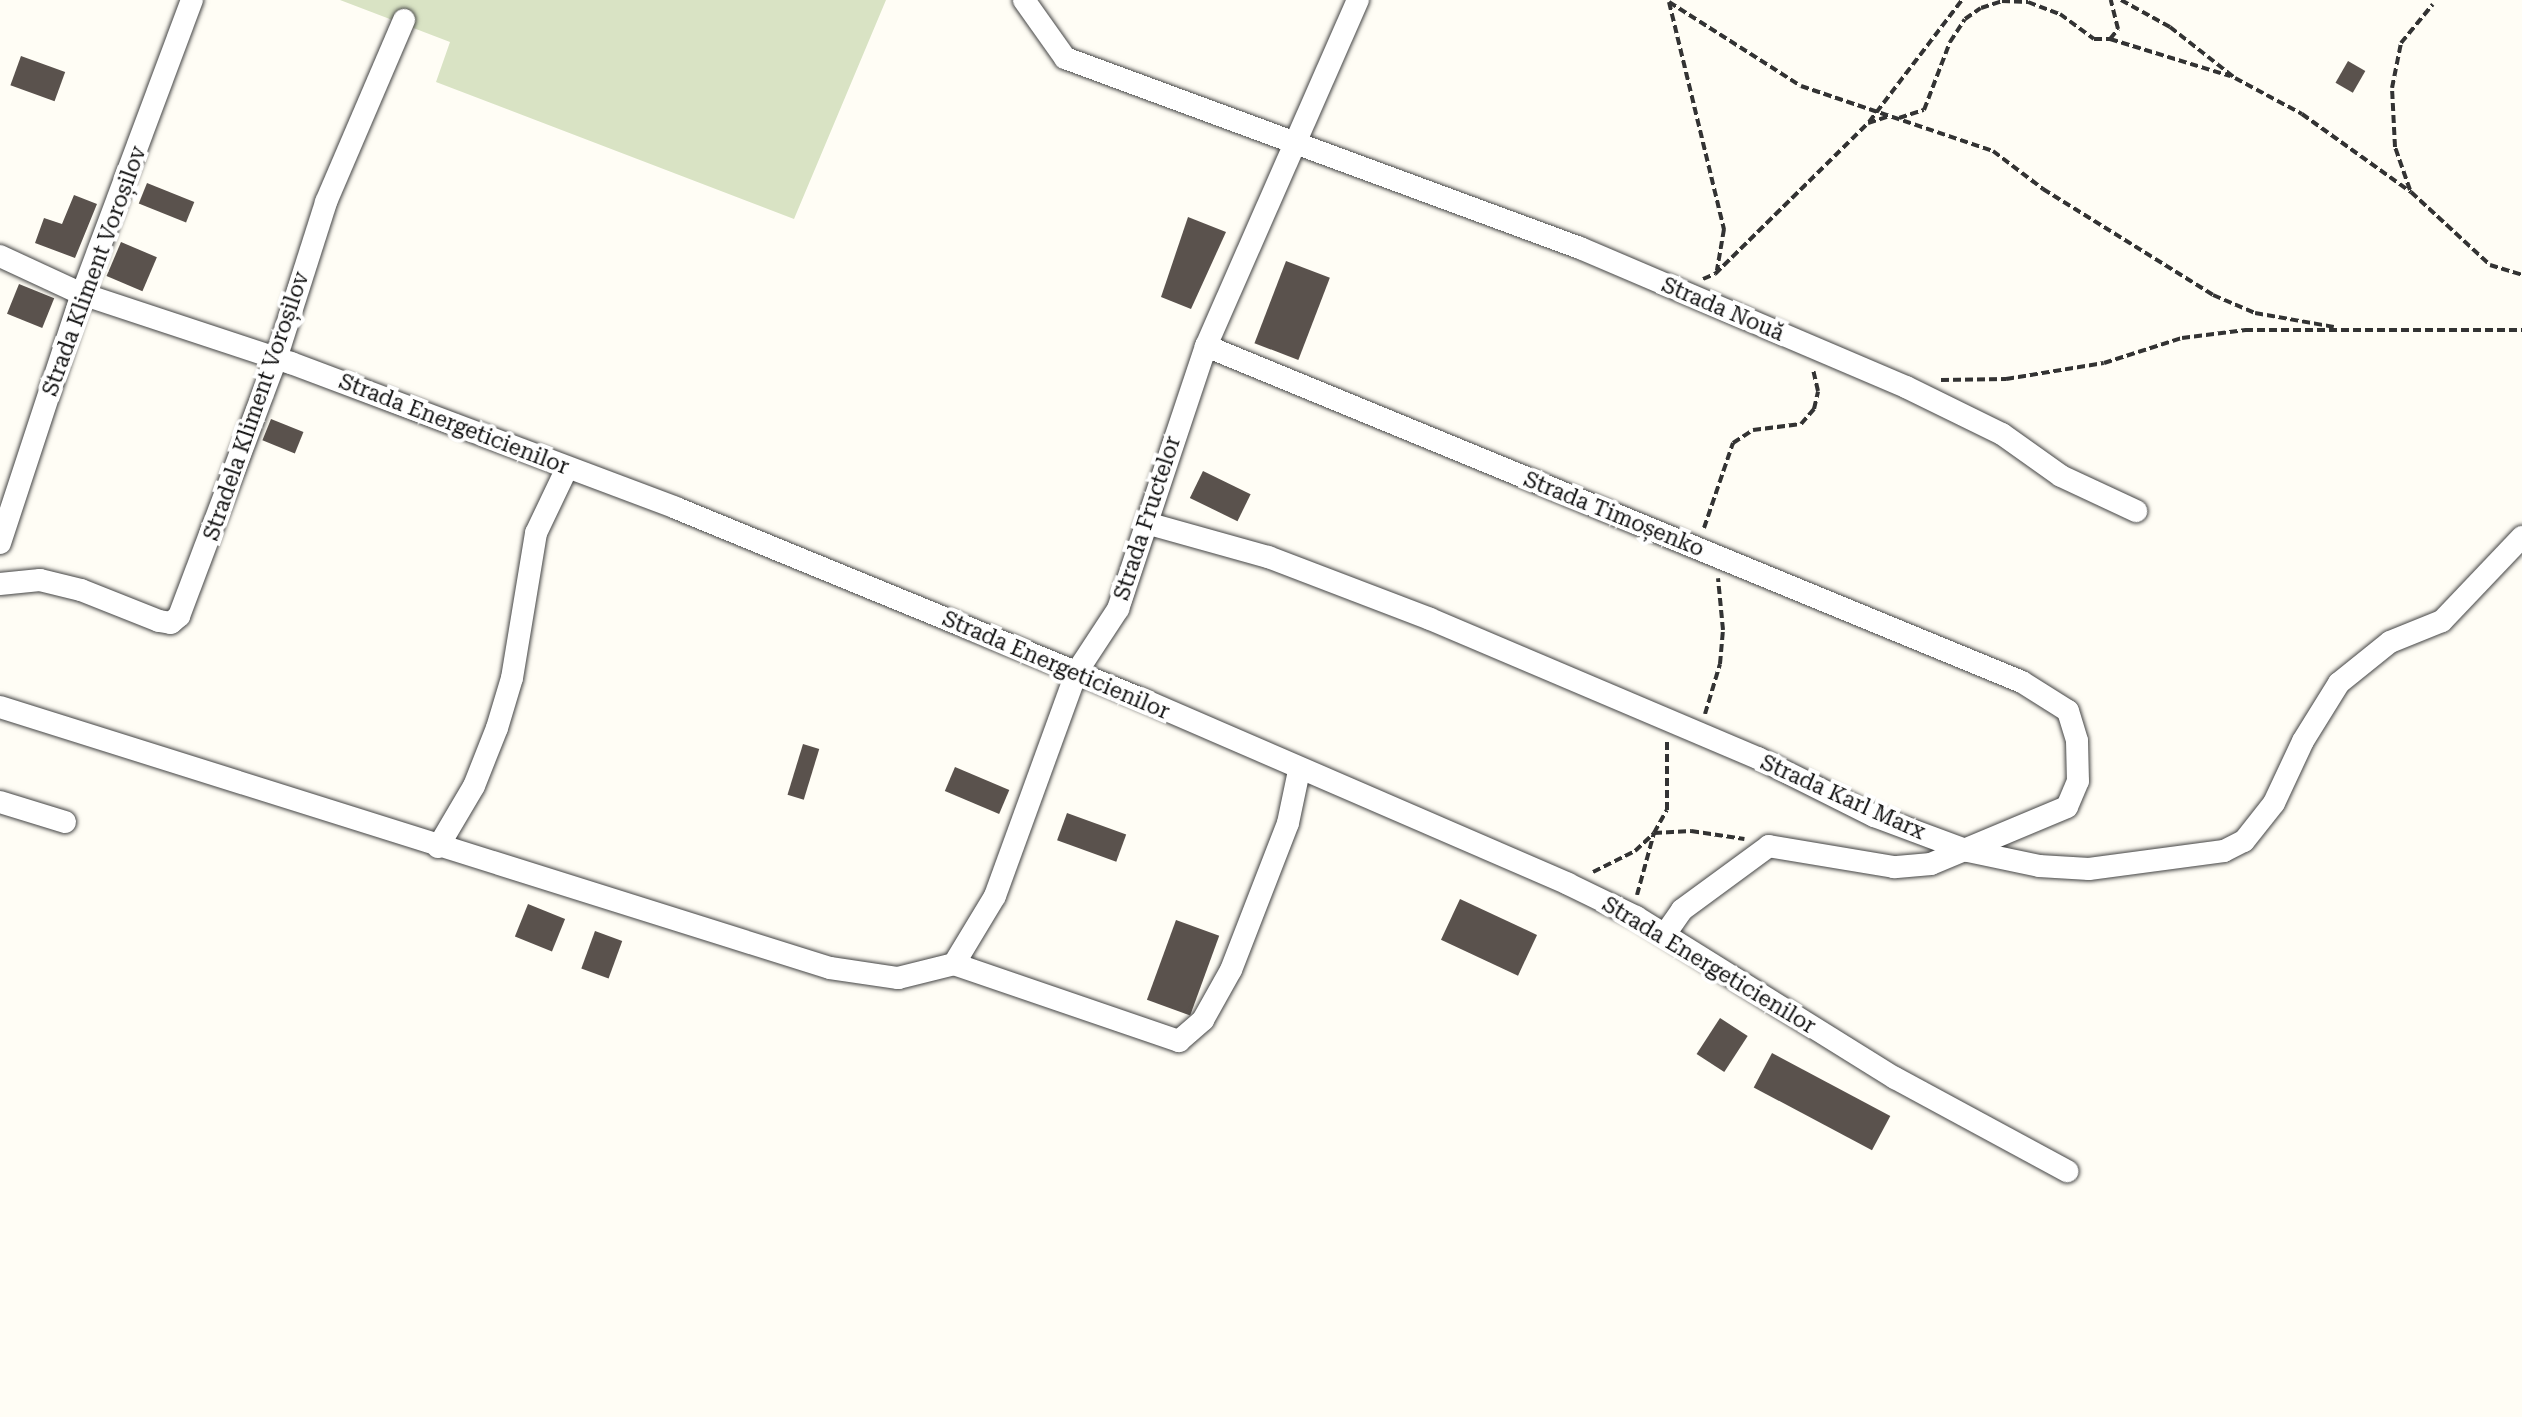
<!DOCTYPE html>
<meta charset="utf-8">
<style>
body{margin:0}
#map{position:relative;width:2522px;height:1417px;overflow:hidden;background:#fffdf5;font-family:"Roboto Serif",serif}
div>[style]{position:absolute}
.cemetery>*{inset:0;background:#d9e3c4}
.building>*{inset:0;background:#5a524d;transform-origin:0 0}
.path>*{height:4px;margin-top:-2px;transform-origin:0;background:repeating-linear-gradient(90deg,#333 0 8px,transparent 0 12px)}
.roads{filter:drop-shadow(0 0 2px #444) drop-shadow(0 0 2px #444)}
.minor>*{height:22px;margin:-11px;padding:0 11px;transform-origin:11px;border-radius:11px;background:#fff}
span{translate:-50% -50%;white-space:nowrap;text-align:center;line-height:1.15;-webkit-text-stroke:8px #fff;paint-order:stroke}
.street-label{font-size:22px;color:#111}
</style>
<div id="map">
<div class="cemetery">
<i style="clip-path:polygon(340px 0,886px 0,794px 219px,436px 82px,450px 42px)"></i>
</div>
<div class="building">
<i style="left:21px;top:56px;width:47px;height:31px;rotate:20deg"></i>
<i style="left:2348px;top:61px;width:20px;height:25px;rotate:30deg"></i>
<i style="left:147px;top:183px;width:51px;height:22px;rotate:22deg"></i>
<i style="clip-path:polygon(74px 195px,97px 204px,75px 258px,35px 243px,44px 218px,62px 224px)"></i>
<i style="clip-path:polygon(1188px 217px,1226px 232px,1191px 309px,1161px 297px)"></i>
<i style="left:121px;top:242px;width:39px;height:37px;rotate:23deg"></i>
<i style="left:1286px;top:261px;width:47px;height:88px;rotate:21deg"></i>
<i style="left:19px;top:284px;width:38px;height:32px;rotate:22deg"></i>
<i style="left:271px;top:419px;width:35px;height:23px;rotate:22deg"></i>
<i style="left:1203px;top:471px;width:53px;height:30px;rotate:26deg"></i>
<i style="left:803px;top:744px;width:17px;height:53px;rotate:17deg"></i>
<i style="left:955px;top:767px;width:59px;height:26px;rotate:23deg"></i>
<i style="left:1067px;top:813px;width:63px;height:29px;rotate:20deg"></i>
<i style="left:1460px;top:899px;width:85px;height:45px;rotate:25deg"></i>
<i style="left:528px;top:904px;width:40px;height:35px;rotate:22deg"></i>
<i style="left:1176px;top:920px;width:46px;height:85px;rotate:20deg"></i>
<i style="left:595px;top:931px;width:29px;height:40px;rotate:20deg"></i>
<i style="left:1720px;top:1018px;width:33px;height:43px;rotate:33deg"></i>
<i style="left:1772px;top:1053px;width:134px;height:39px;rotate:28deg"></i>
</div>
<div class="path">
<i style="left:2121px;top:0;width:56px;rotate:28.9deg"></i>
<i style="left:2170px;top:27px;width:83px;rotate:38.1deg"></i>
<i style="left:2235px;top:78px;width:76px;rotate:28.2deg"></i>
<i style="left:2302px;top:114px;width:134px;rotate:35.6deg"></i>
<i style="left:2411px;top:192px;width:108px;rotate:42.7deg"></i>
<i style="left:2490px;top:265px;width:34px;rotate:17deg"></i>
<i style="left:1669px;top:2px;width:156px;rotate:32.5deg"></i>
<i style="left:1801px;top:86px;width:203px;rotate:18.7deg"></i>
<i style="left:1993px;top:151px;width:63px;rotate:37.2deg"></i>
<i style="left:2043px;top:189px;width:200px;rotate:31.9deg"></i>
<i style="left:2213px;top:295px;width:46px;rotate:23.2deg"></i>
<i style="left:2255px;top:313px;width:80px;rotate:10deg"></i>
<i style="left:1669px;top:2px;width:234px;rotate:76.4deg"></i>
<i style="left:1724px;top:229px;width:42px;rotate:99.7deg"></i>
<i style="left:2110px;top:39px;width:126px;rotate:17.1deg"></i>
<i style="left:1899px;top:118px;width:26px;rotate:-18deg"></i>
<i style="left:1924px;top:110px;width:73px;rotate:-69.1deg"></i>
<i style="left:1950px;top:42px;width:27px;rotate:-57deg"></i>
<i style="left:1965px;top:19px;width:19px;rotate:-35deg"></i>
<i style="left:1981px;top:8px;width:22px;rotate:-18deg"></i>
<i style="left:2002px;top:1px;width:26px;rotate:2deg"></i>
<i style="left:2028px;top:2px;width:34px;rotate:21deg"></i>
<i style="left:2060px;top:14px;width:42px;rotate:36.3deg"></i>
<i style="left:2094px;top:39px;width:16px"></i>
<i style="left:2110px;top:39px;width:13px;rotate:-51deg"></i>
<i style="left:2118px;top:29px;width:30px;rotate:-104deg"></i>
<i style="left:1869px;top:122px;width:153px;rotate:-52.7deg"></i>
<i style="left:2410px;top:190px;width:46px;rotate:-109.2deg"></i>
<i style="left:2395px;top:147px;width:59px;rotate:-92.9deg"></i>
<i style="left:2392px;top:88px;width:46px;rotate:-78.7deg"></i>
<i style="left:2401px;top:43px;width:50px;rotate:-50.6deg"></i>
<i style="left:1703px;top:279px;width:13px;rotate:-23deg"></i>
<i style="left:1715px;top:274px;width:215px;rotate:-44.6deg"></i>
<i style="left:1868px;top:123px;width:20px;rotate:-18deg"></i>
<i style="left:1941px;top:380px;width:65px;rotate:-0.9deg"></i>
<i style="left:2006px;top:379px;width:99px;rotate:-9.3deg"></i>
<i style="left:2104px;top:363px;width:82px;rotate:-17.8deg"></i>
<i style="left:2182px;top:338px;width:64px;rotate:-7.2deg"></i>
<i style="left:2245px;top:330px;width:277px"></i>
<i style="left:1704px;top:528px;width:90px;rotate:-71.2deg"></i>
<i style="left:1733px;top:443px;width:24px;rotate:-33deg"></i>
<i style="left:1753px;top:430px;width:48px;rotate:-7.1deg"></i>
<i style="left:1801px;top:424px;width:20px;rotate:-49deg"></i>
<i style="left:1814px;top:409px;width:18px;rotate:-77deg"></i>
<i style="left:1818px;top:391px;width:22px;rotate:-103deg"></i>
<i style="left:1705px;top:714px;width:52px;rotate:-73.3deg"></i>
<i style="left:1720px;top:664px;width:34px;rotate:-85deg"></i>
<i style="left:1723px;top:630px;width:52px;rotate:-95.5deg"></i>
<i style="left:1593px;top:872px;width:47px;rotate:-26.6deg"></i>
<i style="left:1635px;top:851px;width:26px;rotate:-43deg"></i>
<i style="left:1654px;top:833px;width:26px;rotate:-61deg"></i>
<i style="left:1667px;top:810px;width:68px;rotate:-90deg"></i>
<i style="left:1637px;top:895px;width:64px;rotate:-74.7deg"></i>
<i style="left:1654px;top:833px;width:37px;rotate:-3deg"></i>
<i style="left:1691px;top:831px;width:54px;rotate:8.6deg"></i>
</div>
<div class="roads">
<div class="minor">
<i style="left:1024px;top:0;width:71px;rotate:54.7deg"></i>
<i style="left:1065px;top:58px;width:549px;rotate:20.25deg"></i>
<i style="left:1580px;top:248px;width:354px;rotate:23.1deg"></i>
<i style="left:1906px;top:387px;width:107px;rotate:26.1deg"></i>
<i style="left:2002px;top:434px;width:72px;rotate:35.4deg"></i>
<i style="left:2061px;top:476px;width:83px;rotate:25deg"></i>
<i style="left:0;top:256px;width:90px;rotate:24.9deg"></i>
<i style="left:82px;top:294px;width:220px;rotate:18.3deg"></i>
<i style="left:291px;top:363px;width:411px;rotate:20.6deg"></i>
<i style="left:676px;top:508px;width:508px;rotate:22.32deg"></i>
<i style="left:1146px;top:701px;width:460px;rotate:23.4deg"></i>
<i style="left:1568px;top:884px;width:76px;rotate:25.9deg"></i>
<i style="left:1636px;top:917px;width:305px;rotate:31.9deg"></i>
<i style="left:1895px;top:1078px;width:196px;rotate:28.4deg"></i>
<i style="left:1206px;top:346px;width:882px;rotate:22.38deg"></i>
<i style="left:2022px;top:682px;width:54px;rotate:32.2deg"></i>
<i style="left:2068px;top:711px;width:31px;rotate:73deg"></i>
<i style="left:2077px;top:741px;width:40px;rotate:88.6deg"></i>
<i style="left:2078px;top:781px;width:28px;rotate:113deg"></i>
<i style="left:2067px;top:807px;width:147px;rotate:157.3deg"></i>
<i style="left:1931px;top:864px;width:37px;rotate:175deg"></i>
<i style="left:1894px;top:867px;width:127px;rotate:-170.5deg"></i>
<i style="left:1769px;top:846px;width:108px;rotate:143.7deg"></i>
<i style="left:1682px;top:910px;width:29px;rotate:125deg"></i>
<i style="left:1150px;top:524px;width:123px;rotate:15.6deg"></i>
<i style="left:1268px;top:557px;width:173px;rotate:20.9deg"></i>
<i style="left:1430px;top:619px;width:356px;rotate:23deg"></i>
<i style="left:1758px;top:758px;width:130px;rotate:26.6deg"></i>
<i style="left:1874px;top:816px;width:100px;rotate:20.4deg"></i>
<i style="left:1968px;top:851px;width:73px;rotate:11.9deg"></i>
<i style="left:2039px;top:866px;width:50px;rotate:3.4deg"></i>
<i style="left:2089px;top:869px;width:136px;rotate:-7.6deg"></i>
<i style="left:2224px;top:851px;width:22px;rotate:-27deg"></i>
<i style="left:2244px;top:841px;width:48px;rotate:-51.7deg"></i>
<i style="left:2274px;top:803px;width:68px;rotate:-64.9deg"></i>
<i style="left:2303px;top:741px;width:68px;rotate:-58.2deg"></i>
<i style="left:2339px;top:683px;width:65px;rotate:-38.8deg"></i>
<i style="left:2390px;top:642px;width:56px;rotate:-22deg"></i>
<i style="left:2442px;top:621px;width:116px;rotate:-46.4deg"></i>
<i style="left:0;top:543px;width:262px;rotate:-71.8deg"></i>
<i style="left:82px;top:294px;width:314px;rotate:-69.5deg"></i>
<i style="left:0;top:584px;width:40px;rotate:-5.7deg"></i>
<i style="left:40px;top:580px;width:42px;rotate:13.7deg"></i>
<i style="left:81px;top:590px;width:84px;rotate:21.7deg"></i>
<i style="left:159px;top:621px;width:12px;rotate:9deg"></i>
<i style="left:171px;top:623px;width:11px;rotate:-41deg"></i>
<i style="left:179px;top:616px;width:275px;rotate:-69.3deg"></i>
<i style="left:276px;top:359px;width:165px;rotate:-72.3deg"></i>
<i style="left:326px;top:202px;width:198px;rotate:-66.8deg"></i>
<i style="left:0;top:707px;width:870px;rotate:17.46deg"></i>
<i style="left:830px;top:968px;width:69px;rotate:8.4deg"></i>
<i style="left:898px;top:978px;width:58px;rotate:-14deg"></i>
<i style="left:954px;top:964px;width:79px;rotate:-58.9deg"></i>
<i style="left:995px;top:896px;width:237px;rotate:-70deg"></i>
<i style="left:1076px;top:673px;width:77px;rotate:-56.7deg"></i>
<i style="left:1118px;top:609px;width:277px;rotate:-71.5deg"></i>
<i style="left:1206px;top:346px;width:378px;rotate:-66.3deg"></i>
<i style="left:0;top:802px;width:68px;rotate:17.1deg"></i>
<i style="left:438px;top:847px;width:71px;rotate:-59.5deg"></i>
<i style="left:474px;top:786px;width:62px;rotate:-68.4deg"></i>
<i style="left:497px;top:728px;width:52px;rotate:-73.3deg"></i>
<i style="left:512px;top:678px;width:147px;rotate:-80.6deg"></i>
<i style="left:536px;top:533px;width:72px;rotate:-64.5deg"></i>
<i style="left:954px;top:964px;width:238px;rotate:18.9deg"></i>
<i style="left:1179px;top:1041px;width:32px;rotate:-41deg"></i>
<i style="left:1203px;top:1020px;width:57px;rotate:-60.8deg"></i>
<i style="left:1231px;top:970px;width:158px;rotate:-68.8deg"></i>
<i style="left:1288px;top:823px;width:53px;rotate:-78.1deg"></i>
</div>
</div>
<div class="street-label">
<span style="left:94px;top:271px;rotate:-70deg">Strada Kliment Voroșilov</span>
<span style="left:1723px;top:309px;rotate:23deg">Strada Nouă</span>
<span style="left:256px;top:406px;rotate:-71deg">Stradela Kliment Voroșilov</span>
<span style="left:454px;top:424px;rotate:21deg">Strada Energeticienilor</span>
<span style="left:1614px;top:514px;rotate:22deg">Strada Timoșenko</span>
<span style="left:1147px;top:518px;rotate:-72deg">Strada Fructelor</span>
<span style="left:1056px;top:665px;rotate:23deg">Strada Energeticienilor</span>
<span style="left:1843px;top:797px;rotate:24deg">Strada Karl Marx</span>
<span style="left:1709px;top:965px;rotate:31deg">Strada Energeticienilor</span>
</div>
</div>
